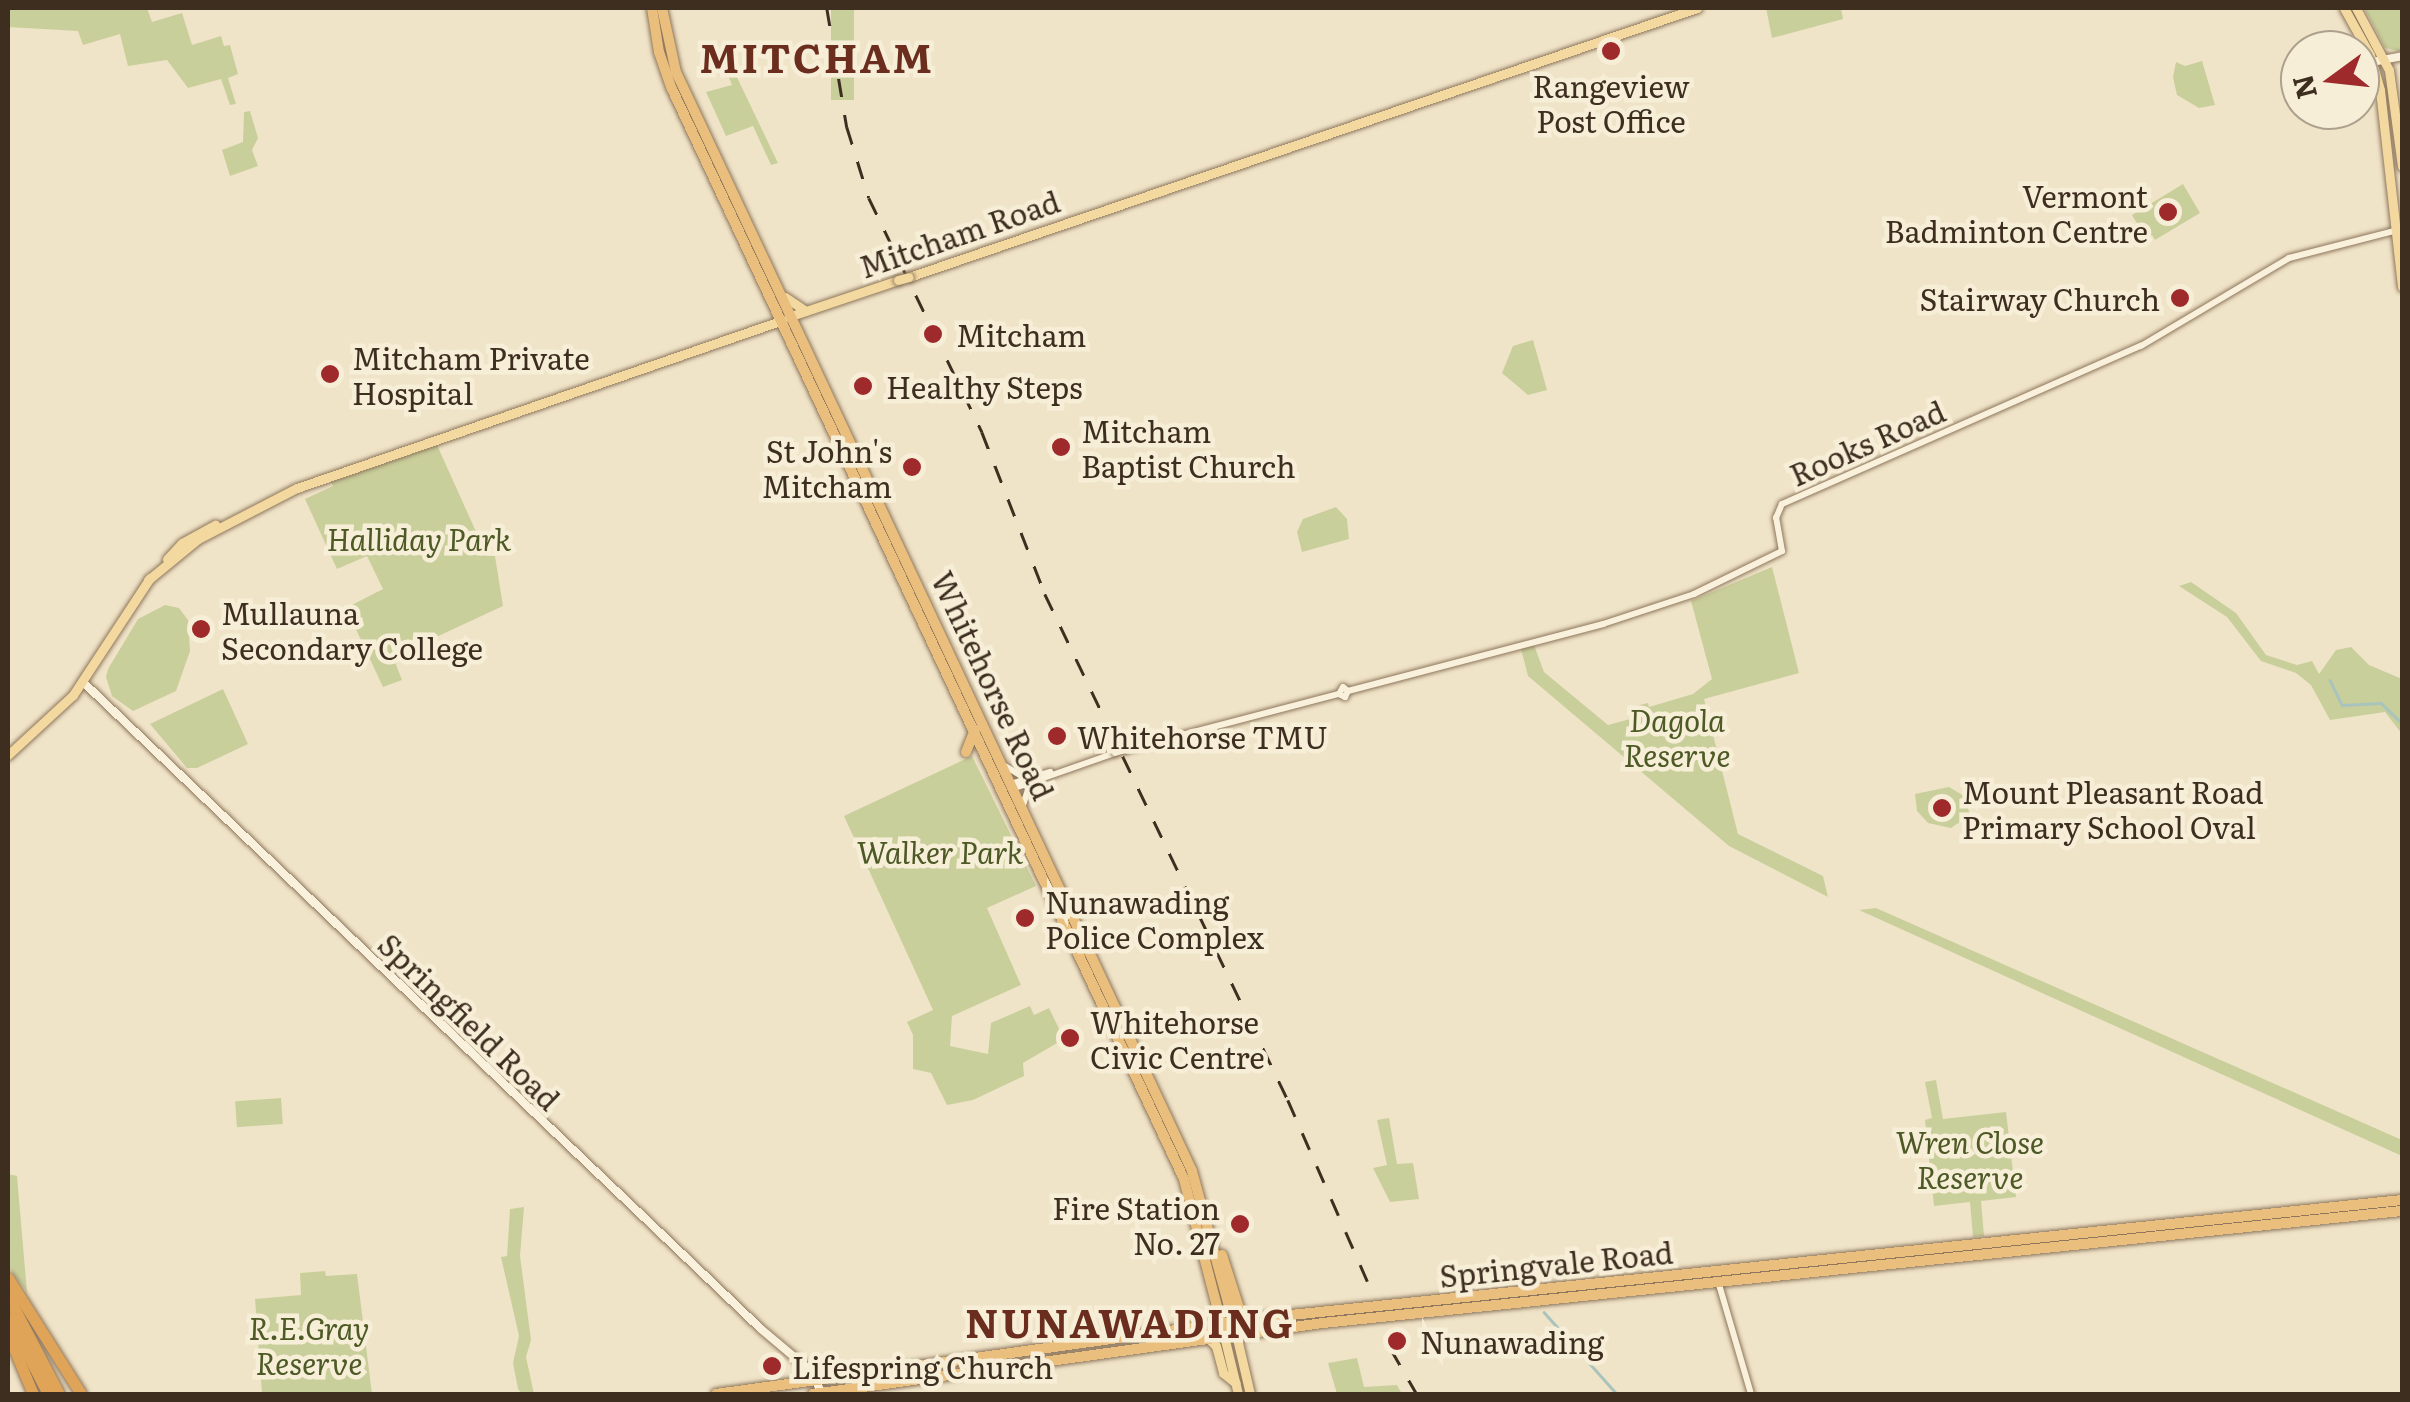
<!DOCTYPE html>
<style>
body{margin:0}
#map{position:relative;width:2410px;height:1402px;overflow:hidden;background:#f0e4c8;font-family:Literata,serif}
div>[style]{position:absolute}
.green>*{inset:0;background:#c9cf9b;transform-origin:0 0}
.stream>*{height:2.5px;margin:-1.25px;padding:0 1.25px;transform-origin:1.25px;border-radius:1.25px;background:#a9c4bc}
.roads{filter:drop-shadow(0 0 2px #8d765c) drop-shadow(0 0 2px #8d765c)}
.tertiary>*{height:6px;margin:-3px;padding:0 3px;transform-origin:3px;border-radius:3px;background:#faf1dc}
.secondary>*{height:8px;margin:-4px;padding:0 4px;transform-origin:4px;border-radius:4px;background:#faf1dc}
.primary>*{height:9px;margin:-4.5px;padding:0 4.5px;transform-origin:4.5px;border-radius:4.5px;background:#f3d9a0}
.trunk>*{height:10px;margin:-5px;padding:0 5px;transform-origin:5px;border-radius:5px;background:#eabe7c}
.motorway>*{height:11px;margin:-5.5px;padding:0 5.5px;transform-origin:5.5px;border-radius:5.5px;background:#e0a458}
.rail>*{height:2.5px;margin-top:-1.25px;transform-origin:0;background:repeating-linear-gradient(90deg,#3d2e20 0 18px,transparent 0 36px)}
.bridges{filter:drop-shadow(0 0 2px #8d765c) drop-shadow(0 0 2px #8d765c)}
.tertiary-bridge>*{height:6px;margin:-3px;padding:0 3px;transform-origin:3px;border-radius:3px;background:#faf1dc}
.primary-bridge>*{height:9px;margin:-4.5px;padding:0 4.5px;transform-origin:4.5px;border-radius:4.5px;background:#f3d9a0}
.dots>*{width:28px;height:28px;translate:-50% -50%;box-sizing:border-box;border:5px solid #f7eed8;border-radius:50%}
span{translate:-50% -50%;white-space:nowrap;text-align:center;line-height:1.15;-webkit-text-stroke:9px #f7eed8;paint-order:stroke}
.poi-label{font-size:30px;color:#3d2e20}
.right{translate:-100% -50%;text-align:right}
.left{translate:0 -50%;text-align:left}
.street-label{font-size:30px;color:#3d2e20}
.park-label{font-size:30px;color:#4d5a26;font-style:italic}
.district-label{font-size:40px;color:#6b2e1e;font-weight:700;letter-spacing:2.5px}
.frame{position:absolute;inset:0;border:10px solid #3d2e20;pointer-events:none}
.north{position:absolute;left:2280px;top:30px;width:100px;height:100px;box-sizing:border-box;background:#f7eed8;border:2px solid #ada18e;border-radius:50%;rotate:255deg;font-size:28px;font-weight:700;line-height:40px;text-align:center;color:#3d2e20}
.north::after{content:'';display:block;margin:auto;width:35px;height:45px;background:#9e2a2b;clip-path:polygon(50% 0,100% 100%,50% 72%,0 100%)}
</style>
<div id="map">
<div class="green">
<i style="clip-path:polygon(8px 8px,147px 8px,152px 22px,182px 13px,192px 45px,221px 36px,224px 46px,230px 45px,238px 74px,228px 78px,236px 104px,230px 105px,221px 79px,188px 88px,167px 60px,128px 66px,120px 34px,83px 45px,78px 31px,8px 27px)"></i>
<i style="left:831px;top:8px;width:23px;height:92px"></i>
<i style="clip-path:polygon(1766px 8px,1841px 8px,1843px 19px,1772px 38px)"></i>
<i style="clip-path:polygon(2364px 8px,2402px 8px,2402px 52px,2385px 48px)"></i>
<i style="clip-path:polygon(2202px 61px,2215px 105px,2199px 108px,2177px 95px,2173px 77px,2176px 62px,2185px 66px)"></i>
<i style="clip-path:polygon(734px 71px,778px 163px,771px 165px,753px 126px,726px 136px,706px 92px,732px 85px,727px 73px)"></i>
<i style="clip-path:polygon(250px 111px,258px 138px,252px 150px,258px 166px,230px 176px,222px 150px,243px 142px,244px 112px)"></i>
<i style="clip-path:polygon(2183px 184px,2200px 213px,2155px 240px,2152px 235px,2146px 238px,2132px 215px)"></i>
<i style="clip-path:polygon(1533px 340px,1547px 390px,1528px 395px,1502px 373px,1513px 346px)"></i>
<i style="clip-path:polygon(437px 445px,487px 556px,495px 556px,503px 606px,393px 657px,402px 680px,383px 687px,346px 608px,383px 589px,367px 556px,337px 569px,305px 499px,333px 486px,331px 482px)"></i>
<i style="clip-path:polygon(1336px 507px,1347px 519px,1349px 539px,1302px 552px,1297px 532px,1303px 519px)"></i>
<i style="clip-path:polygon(1772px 567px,1799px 673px,1704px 699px,1738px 834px,1823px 876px,1828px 897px,1729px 846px,1528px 676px,1521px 649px,1534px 645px,1544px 672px,1608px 725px,1634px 718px,1631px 707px,1648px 703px,1649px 707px,1693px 694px,1712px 679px,1691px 601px)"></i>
<i style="clip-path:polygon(2191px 582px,2236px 613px,2266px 655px,2297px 665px,2312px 661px,2319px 674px,2336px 650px,2351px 647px,2369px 665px,2402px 679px,2402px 734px,2385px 712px,2330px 720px,2311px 685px,2296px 673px,2261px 661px,2227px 617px,2179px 586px)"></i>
<i style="clip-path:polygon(165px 605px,179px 608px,188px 620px,190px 651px,176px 691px,133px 711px,112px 696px,106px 677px,108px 669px,138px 619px)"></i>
<i style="clip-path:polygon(223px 689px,248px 744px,197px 768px,187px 768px,150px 724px)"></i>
<i style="clip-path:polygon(972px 756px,1036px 886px,987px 908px,1021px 985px,952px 1016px,950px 1046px,988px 1054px,991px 1023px,1030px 1006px,1034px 1015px,1049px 1008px,1064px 1039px,1023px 1063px,1024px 1076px,973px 1100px,947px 1105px,931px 1073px,913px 1069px,913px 1035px,907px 1022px,933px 1010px,844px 816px)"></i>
<i style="clip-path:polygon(1949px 787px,1964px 796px,1970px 815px,1951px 828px,1928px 823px,1917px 811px,1915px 794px)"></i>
<i style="clip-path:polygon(1876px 908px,2402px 1140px,2402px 1156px,1859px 910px)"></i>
<i style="clip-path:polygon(1936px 1080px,1943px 1119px,2006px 1112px,2016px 1197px,1981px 1201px,1984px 1236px,1973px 1237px,1970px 1202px,1934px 1206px,1925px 1120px,1932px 1118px,1925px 1082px)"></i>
<i style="left:281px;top:1098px;width:26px;height:46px;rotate:86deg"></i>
<i style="clip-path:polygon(1389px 1118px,1397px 1164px,1413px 1163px,1419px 1199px,1390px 1202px,1373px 1168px,1387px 1165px,1377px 1120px)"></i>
<i style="clip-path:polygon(8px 1174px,17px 1176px,27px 1292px,8px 1267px)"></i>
<i style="clip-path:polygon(524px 1207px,520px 1256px,531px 1340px,526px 1357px,534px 1394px,522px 1394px,518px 1389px,513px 1363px,519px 1336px,501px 1257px,507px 1256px,510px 1209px)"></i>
<i style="clip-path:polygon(325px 1271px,326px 1276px,357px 1274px,372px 1394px,262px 1394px,255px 1299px,301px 1295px,300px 1273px)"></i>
<i style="clip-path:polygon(1357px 1358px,1364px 1387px,1397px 1385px,1402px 1394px,1337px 1394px,1328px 1363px)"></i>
</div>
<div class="stream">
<i style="left:2330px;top:680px;width:28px;rotate:64deg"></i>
<i style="left:2342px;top:705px;width:39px;rotate:-3deg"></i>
<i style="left:2381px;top:703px;width:29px;rotate:44deg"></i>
<i style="left:1544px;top:1312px;width:110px;rotate:48.3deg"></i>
</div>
<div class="roads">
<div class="tertiary">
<i style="left:1348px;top:691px;width:6px;rotate:-141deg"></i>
<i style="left:1343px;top:687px;width:8px;rotate:120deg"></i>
<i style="left:1339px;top:694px;width:7px;rotate:27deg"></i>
<i style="left:1345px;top:697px;width:7px;rotate:-63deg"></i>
<i style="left:1348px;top:691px;width:264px;rotate:-14.7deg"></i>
<i style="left:1603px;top:624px;width:96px;rotate:-18.2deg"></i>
<i style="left:1694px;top:594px;width:98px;rotate:-26deg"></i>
<i style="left:1782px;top:551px;width:34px;rotate:-100deg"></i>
<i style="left:1776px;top:518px;width:15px;rotate:-67deg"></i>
<i style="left:1782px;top:504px;width:392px;rotate:-23.8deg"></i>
<i style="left:2141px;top:346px;width:172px;rotate:-30.7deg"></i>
<i style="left:2289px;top:258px;width:117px;rotate:-14.4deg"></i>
<i style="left:1125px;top:750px;width:221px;rotate:-14.7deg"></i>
<i style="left:1005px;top:766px;width:23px;rotate:31deg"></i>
<i style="left:1010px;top:784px;width:42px;rotate:-16.7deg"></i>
<i style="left:1012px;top:789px;width:109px;rotate:-19.3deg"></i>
<i style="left:1023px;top:805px;width:22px;rotate:-72deg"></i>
<i style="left:1718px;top:1281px;width:118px;rotate:73.7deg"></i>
</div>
<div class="secondary">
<i style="left:2372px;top:62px;width:31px;rotate:-11deg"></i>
<i style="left:83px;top:682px;width:937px;rotate:43.66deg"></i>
<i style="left:761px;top:1329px;width:67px;rotate:40.1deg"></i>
<i style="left:812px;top:1372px;width:24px;rotate:66deg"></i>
</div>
<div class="primary">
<i style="left:2344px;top:8px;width:54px;rotate:61deg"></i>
<i style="left:2370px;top:55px;width:36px;rotate:74deg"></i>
<i style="left:2380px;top:90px;width:198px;rotate:83.6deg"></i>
<i style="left:2356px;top:8px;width:70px;rotate:62deg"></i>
<i style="left:2389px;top:70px;width:97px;rotate:82.3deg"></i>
<i style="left:909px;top:277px;width:833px;rotate:-18.85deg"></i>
<i style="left:785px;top:297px;width:25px;rotate:34deg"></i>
<i style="left:794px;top:315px;width:110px;rotate:-18.6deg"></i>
<i style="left:167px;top:559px;width:22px;rotate:-47deg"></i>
<i style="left:182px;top:543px;width:38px;rotate:-29deg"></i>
<i style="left:148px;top:580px;width:65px;rotate:-39.4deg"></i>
<i style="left:198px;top:539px;width:111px;rotate:-27.3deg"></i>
<i style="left:297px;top:488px;width:514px;rotate:-19.07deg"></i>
<i style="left:8px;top:755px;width:88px;rotate:-42.7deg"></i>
<i style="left:73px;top:695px;width:140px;rotate:-56.7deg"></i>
<i style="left:1236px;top:1334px;width:62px;rotate:76.9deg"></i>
<i style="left:1224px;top:1336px;width:60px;rotate:76.4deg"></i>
<i style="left:1208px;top:1338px;width:11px;rotate:45deg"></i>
<i style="left:1216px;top:1346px;width:28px;rotate:75deg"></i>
<i style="left:1223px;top:1373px;width:16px;rotate:38deg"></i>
</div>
<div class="trunk">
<i style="left:652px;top:8px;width:45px;rotate:81deg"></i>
<i style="left:659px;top:52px;width:39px;rotate:71deg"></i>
<i style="left:672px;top:89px;width:1204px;rotate:64.84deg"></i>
<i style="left:1184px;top:1179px;width:156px;rotate:75.5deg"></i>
<i style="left:662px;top:8px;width:66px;rotate:77.7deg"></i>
<i style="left:676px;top:72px;width:1214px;rotate:64.85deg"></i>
<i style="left:1192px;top:1171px;width:163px;rotate:74.7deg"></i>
<i style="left:966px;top:752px;width:24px;rotate:-68deg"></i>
<i style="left:1222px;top:1255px;width:59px;rotate:72.2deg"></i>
<i style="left:1240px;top:1311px;width:12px;rotate:48deg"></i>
<i style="left:716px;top:1394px;width:551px;rotate:-7.92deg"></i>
<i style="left:1262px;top:1318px;width:1146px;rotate:-5.91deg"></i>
<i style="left:813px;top:1394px;width:515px;rotate:-7.93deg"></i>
<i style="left:1323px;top:1323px;width:1085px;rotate:-5.93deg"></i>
</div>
<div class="motorway">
<i style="left:8px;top:1278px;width:137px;rotate:57.8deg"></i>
<i style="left:8px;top:1296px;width:110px;rotate:62.5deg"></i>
<i style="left:8px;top:1317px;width:87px;rotate:62.5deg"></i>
<i style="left:8px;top:1334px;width:65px;rotate:67.4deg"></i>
</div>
</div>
<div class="rail">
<i style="left:827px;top:8px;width:121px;rotate:80.5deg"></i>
<i style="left:847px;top:127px;width:74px;rotate:72.8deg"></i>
<i style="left:869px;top:198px;width:260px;rotate:64.2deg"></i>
<i style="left:982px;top:432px;width:174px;rotate:68.7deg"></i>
<i style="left:1045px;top:594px;width:561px;rotate:64.35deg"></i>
<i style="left:1288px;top:1100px;width:204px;rotate:66.3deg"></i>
<i style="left:1391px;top:1349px;width:52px;rotate:60deg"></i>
</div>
<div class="bridges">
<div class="tertiary-bridge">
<i style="left:1115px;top:753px;width:10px;rotate:-17deg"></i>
</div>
<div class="primary-bridge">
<i style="left:898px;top:280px;width:11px;rotate:-15deg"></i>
</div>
</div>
<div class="dots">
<i style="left:1611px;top:51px;background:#9e2a2b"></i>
<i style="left:2168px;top:212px;background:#9e2a2b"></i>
<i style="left:2180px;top:298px;background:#9e2a2b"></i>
<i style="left:933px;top:334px;background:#9e2a2b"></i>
<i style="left:330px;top:374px;background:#9e2a2b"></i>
<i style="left:863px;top:386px;background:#9e2a2b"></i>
<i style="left:1061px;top:447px;background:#9e2a2b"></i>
<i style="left:912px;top:467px;background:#9e2a2b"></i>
<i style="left:201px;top:629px;background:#9e2a2b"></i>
<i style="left:1057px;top:736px;background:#9e2a2b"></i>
<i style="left:1942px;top:808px;background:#9e2a2b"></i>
<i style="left:1025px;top:918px;background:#9e2a2b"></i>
<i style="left:1070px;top:1038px;background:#9e2a2b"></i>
<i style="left:1240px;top:1224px;background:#9e2a2b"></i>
<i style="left:1397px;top:1341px;background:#9e2a2b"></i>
<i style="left:772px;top:1366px;background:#9e2a2b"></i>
</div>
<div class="poi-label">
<span style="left:1611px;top:102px">Rangeview<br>Post Office</span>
<span class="right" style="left:2148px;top:212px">Vermont<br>Badminton Centre</span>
<span class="right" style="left:2160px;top:298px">Stairway Church</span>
<span class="left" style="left:956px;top:334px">Mitcham</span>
<span class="left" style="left:352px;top:374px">Mitcham Private<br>Hospital</span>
<span class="left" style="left:886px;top:386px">Healthy Steps</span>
<span class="left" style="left:1081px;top:447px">Mitcham<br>Baptist Church</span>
<span class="right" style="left:892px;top:467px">St John's<br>Mitcham</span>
<span class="left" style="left:221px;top:629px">Mullauna<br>Secondary College</span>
<span class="left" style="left:1077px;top:736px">Whitehorse TMU</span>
<span class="left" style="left:1962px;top:808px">Mount Pleasant Road<br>Primary School Oval</span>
<span class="left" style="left:1045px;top:918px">Nunawading<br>Police Complex</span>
<span class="left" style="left:1090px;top:1038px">Whitehorse<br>Civic Centre</span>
<span class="right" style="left:1220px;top:1224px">Fire Station<br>No. 27</span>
<span class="left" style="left:1420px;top:1341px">Nunawading</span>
<span class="left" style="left:792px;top:1366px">Lifespring Church</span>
</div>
<div class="street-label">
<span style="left:959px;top:233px;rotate:-19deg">Mitcham Road</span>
<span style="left:1867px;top:442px;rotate:-24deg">Rooks Road</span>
<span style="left:994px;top:685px;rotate:65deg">Whitehorse Road</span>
<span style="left:470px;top:1021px;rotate:44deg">Springfield Road</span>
<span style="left:1556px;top:1263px;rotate:-6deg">Springvale Road</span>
</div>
<div class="park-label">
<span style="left:419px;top:538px">Halliday Park</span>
<span style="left:1677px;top:736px">Dagola<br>Reserve</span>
<span style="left:940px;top:851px">Walker Park</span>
<span style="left:1970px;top:1158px">Wren Close<br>Reserve</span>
<span style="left:309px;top:1344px">R.E.Gray<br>Reserve</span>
</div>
<div class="district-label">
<span style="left:817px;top:56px">MITCHAM</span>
<span style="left:1130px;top:1321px">NUNAWADING</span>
</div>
<div class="frame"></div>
<div class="north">N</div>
</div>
